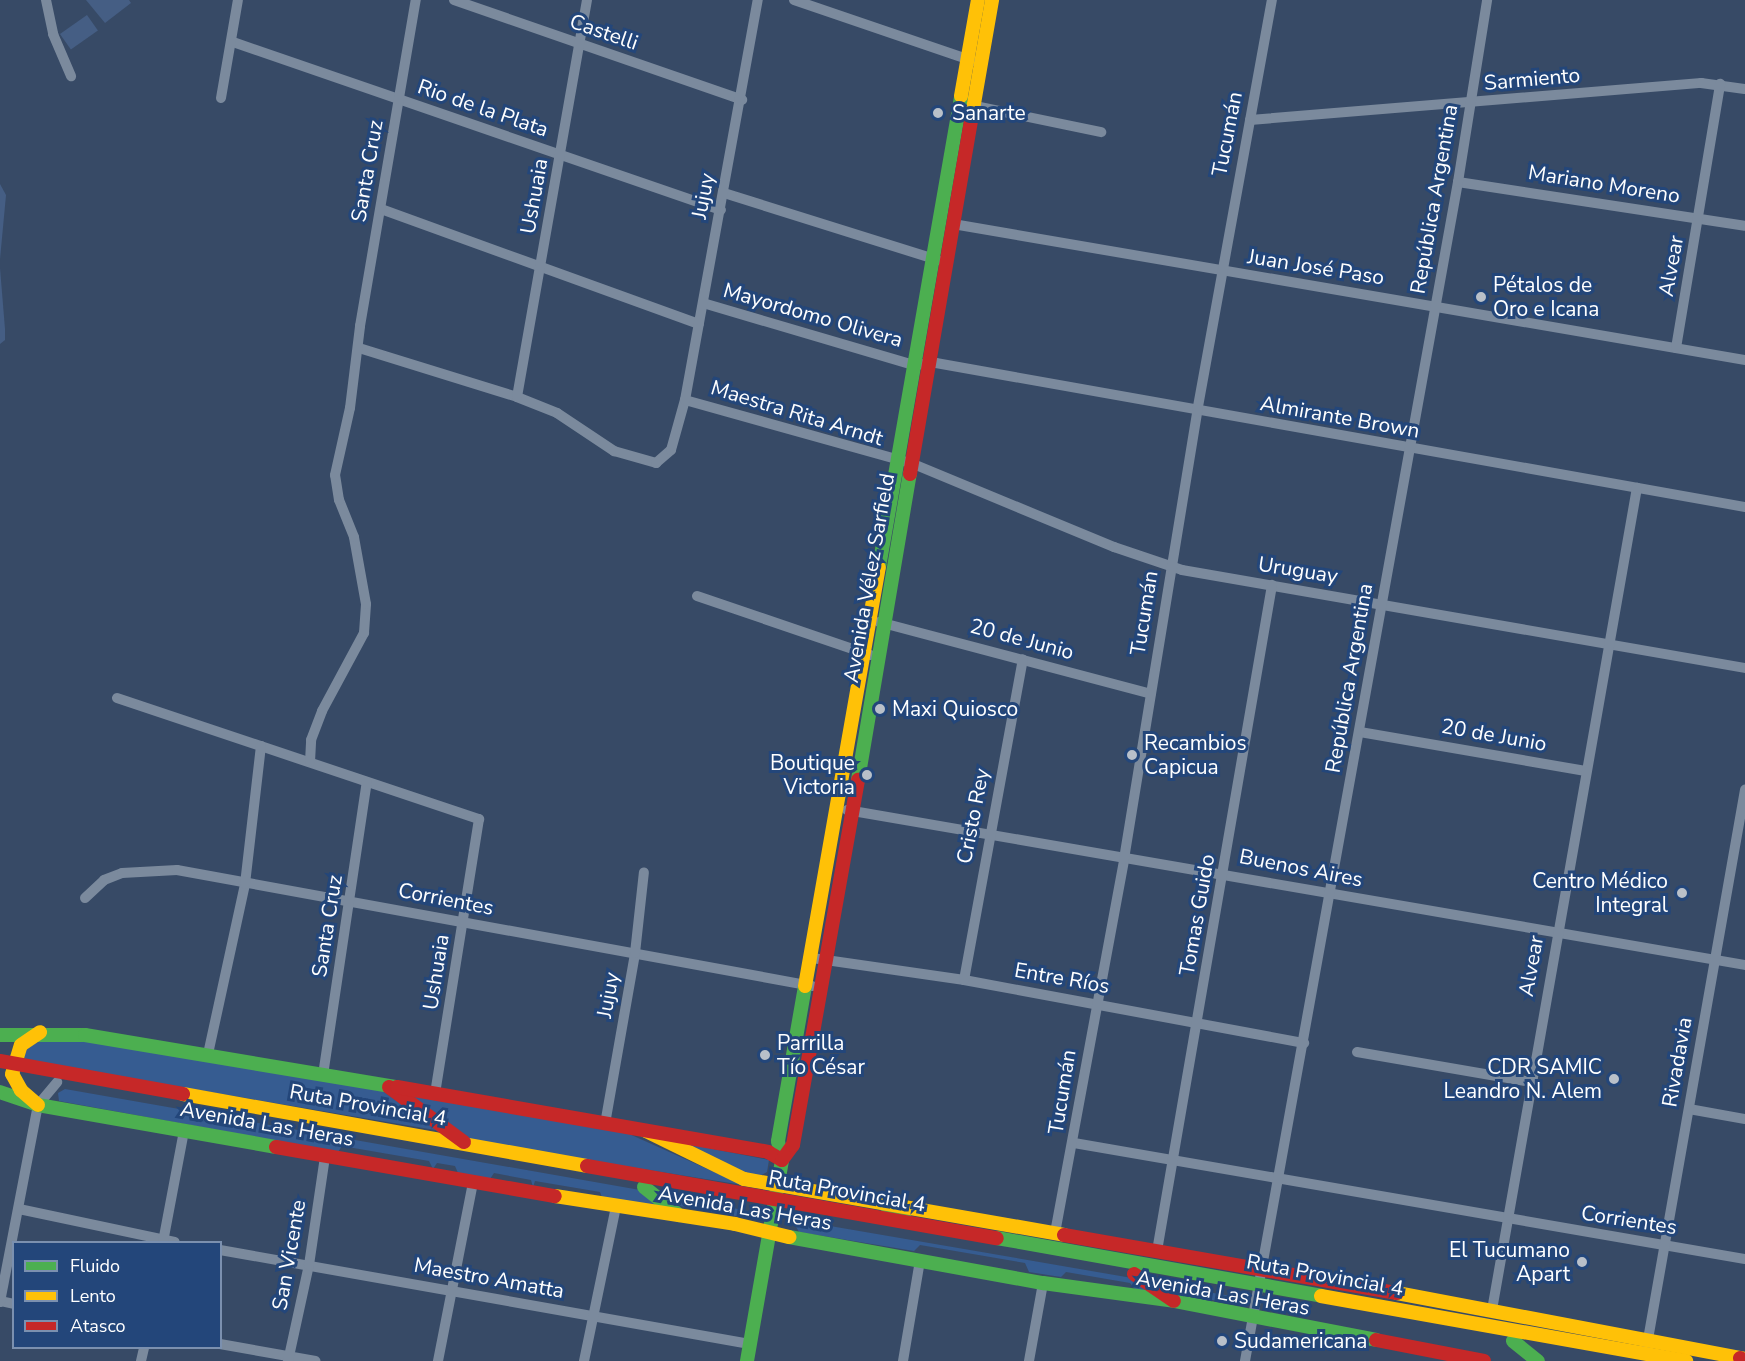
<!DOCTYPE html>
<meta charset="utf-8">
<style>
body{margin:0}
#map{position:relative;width:1745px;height:1361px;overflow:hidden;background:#374a66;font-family:"Nunito Sans",sans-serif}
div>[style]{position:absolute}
.green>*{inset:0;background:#365c91}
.water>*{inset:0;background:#455e84;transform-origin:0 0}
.street>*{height:10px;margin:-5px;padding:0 5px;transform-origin:5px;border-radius:5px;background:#7b8a9d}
.fast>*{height:14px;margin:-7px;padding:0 7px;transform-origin:7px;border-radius:7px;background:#4caf50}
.slow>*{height:14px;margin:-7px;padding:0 7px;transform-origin:7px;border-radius:7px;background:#ffc107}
.jam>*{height:14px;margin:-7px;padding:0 7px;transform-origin:7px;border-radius:7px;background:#c62828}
.dots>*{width:16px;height:16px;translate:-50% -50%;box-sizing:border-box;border:3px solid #23467a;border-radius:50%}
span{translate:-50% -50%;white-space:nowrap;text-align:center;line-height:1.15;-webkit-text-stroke:6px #23467a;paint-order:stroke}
.street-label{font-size:21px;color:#fff}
.poi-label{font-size:21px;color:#fff}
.left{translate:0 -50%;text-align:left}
.right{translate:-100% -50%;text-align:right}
.legend{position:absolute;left:12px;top:1241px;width:210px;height:108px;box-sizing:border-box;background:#23467a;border:2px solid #7b90af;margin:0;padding:8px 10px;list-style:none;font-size:18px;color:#fff}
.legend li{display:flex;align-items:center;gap:12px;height:30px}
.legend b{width:30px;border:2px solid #7b90af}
</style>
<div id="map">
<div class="green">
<i style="clip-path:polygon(69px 1038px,381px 1090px,441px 1131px,21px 1060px,25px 1049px,44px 1039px)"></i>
<i style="clip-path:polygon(65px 1089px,640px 1190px,665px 1210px,603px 1200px,600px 1192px,535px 1181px,533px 1187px,531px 1180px,494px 1173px,490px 1179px,458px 1173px,455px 1166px,437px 1163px,433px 1169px,429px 1161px,342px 1146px,338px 1152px,59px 1101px,58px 1093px)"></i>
<i style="clip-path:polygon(412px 1096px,627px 1133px,743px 1185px,472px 1142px)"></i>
<i style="clip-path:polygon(683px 1143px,769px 1160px,767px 1172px,760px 1176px,743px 1173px)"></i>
<i style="clip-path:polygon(666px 1195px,748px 1211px,750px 1215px,747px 1218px,680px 1206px)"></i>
<i style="clip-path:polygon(801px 1221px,1132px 1278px,1149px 1290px,1137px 1292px,1130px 1283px,1066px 1272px,1061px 1277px,1029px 1272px,1025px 1263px,920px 1245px,914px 1251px,799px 1232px,795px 1225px)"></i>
<i style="clip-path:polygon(1160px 1284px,1243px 1298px,1245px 1302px,1241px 1305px,1173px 1293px)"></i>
</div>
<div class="water">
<i style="clip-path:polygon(86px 0,129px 0,131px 3px,105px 23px)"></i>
<i style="left:87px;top:15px;width:19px;height:33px;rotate:55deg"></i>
<i style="clip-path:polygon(0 184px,6px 195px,0 259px)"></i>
<i style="clip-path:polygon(0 268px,5px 329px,5px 340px,0 344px)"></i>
</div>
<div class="street">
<i style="left:46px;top:0;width:35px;rotate:78deg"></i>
<i style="left:53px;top:34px;width:46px;rotate:66.8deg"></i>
<i style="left:454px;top:0;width:305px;rotate:19.1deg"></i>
<i style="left:794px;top:0;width:189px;rotate:18.8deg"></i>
<i style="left:233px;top:42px;width:516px;rotate:19deg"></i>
<i style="left:221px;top:98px;width:99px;rotate:-80.2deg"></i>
<i style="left:975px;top:106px;width:129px;rotate:11.7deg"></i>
<i style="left:1250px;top:120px;width:453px;rotate:-4.7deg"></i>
<i style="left:1701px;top:83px;width:44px;rotate:7.8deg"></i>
<i style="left:1458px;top:182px;width:290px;rotate:8.7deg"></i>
<i style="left:724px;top:193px;width:224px;rotate:17.4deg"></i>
<i style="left:381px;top:209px;width:338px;rotate:19.9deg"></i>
<i style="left:953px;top:224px;width:804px;rotate:9.74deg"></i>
<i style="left:703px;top:303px;width:219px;rotate:16.4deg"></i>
<i style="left:913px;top:365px;width:23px;rotate:-5deg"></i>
<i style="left:936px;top:363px;width:822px;rotate:10.09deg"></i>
<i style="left:359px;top:348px;width:165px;rotate:17.2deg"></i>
<i style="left:517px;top:397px;width:43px;rotate:21.8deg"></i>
<i style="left:557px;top:413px;width:69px;rotate:33.7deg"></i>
<i style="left:614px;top:451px;width:44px;rotate:15.9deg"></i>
<i style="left:656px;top:463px;width:20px;rotate:-41deg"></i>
<i style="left:671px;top:450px;width:52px;rotate:-74.4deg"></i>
<i style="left:685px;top:400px;width:235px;rotate:15.6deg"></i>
<i style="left:911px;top:463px;width:220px;rotate:22.5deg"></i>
<i style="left:1114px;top:547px;width:72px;rotate:18.7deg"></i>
<i style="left:1182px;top:570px;width:571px;rotate:9.87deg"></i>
<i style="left:1676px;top:348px;width:268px;rotate:-80.5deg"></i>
<i style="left:517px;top:397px;width:403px;rotate:-80deg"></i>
<i style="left:685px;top:400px;width:407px;rotate:-79.7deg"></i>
<i style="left:697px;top:596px;width:183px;rotate:18.8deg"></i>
<i style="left:879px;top:622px;width:281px;rotate:14.8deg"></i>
<i style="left:117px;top:698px;width:382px;rotate:18.5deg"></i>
<i style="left:479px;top:819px;width:279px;rotate:99.1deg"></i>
<i style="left:1360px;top:732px;width:229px;rotate:9.8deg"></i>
<i style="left:310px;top:762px;width:22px;rotate:-87deg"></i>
<i style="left:311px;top:740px;width:31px;rotate:-69deg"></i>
<i style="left:322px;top:711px;width:89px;rotate:-61.7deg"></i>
<i style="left:364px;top:633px;width:29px;rotate:-86deg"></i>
<i style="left:366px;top:604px;width:68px;rotate:-100.2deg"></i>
<i style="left:354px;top:537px;width:40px;rotate:-112deg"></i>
<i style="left:339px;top:500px;width:25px;rotate:-99deg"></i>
<i style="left:335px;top:475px;width:69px;rotate:-77.4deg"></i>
<i style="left:350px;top:408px;width:83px;rotate:-83deg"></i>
<i style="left:360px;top:326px;width:331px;rotate:-80.3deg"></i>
<i style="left:847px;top:810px;width:911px;rotate:9.79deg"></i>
<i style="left:85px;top:898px;width:26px;rotate:-43deg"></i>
<i style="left:104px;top:880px;width:19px;rotate:-21deg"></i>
<i style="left:122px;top:873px;width:55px;rotate:-3.1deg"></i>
<i style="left:177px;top:870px;width:646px;rotate:10.35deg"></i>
<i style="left:812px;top:958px;width:154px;rotate:8.2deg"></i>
<i style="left:964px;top:980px;width:346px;rotate:10.5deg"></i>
<i style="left:964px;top:980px;width:326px;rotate:-79.6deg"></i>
<i style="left:1357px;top:1052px;width:176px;rotate:9.8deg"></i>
<i style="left:208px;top:1054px;width:174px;rotate:-77.7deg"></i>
<i style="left:245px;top:884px;width:139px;rotate:-83.4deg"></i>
<i style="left:323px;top:1075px;width:296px;rotate:-81.5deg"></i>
<i style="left:1689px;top:1109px;width:57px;rotate:10.1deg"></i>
<i style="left:605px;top:1124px;width:174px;rotate:-80deg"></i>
<i style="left:635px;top:953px;width:81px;rotate:-83.7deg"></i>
<i style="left:1074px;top:1143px;width:681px;rotate:9.81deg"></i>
<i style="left:19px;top:1209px;width:159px;rotate:11.9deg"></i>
<i style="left:1055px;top:1233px;width:380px;rotate:-79.5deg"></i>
<i style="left:1124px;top:859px;width:453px;rotate:-80.7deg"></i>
<i style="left:1197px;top:412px;width:419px;rotate:-79.7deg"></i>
<i style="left:163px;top:1242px;width:113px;rotate:-79.3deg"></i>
<i style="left:220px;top:1250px;width:538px;rotate:10.06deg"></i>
<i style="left:1157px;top:1251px;width:676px;rotate:-80.2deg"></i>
<i style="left:0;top:1301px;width:14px;rotate:12deg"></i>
<i style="left:0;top:1302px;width:201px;rotate:-79.1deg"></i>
<i style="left:38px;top:1105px;width:30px;rotate:-50deg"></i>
<i style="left:1492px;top:1310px;width:835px;rotate:-80deg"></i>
<i style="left:220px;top:1344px;width:97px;rotate:10.1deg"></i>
<i style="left:1647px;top:1345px;width:564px;rotate:-79.99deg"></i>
<i style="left:141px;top:1361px;width:13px;rotate:-77deg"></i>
<i style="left:288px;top:1361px;width:98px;rotate:-77.7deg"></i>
<i style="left:309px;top:1265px;width:110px;rotate:-81.6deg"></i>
<i style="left:438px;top:1361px;width:182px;rotate:-78.9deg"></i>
<i style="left:584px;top:1361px;width:157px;rotate:-78.3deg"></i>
<i style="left:903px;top:1361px;width:101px;rotate:-80.4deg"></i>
<i style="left:1029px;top:1361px;width:79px;rotate:-79.8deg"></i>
<i style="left:1245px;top:1361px;width:1198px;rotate:-79.76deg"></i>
<i style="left:1458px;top:182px;width:184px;rotate:-80.9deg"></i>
</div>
<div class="fast">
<i style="left:879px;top:567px;width:478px;rotate:-80.1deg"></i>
<i style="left:858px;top:780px;width:310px;rotate:-80.4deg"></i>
<i style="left:0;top:1035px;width:85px"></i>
<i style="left:85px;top:1035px;width:316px;rotate:9.5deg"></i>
<i style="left:0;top:1092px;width:40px;rotate:18.9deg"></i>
<i style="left:38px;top:1105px;width:242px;rotate:10deg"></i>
<i style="left:644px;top:1187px;width:45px;rotate:38.7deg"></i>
<i style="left:881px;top:1202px;width:29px;rotate:35deg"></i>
<i style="left:789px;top:1237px;width:258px;rotate:10.3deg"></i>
<i style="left:1043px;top:1283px;width:132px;rotate:7.8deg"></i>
<i style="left:1174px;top:1301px;width:206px;rotate:10.9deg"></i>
<i style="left:997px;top:1238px;width:329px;rotate:10.1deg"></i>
<i style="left:1513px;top:1341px;width:32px;rotate:39deg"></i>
<i style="left:747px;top:1361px;width:204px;rotate:-80.1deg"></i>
<i style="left:782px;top:1160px;width:19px;rotate:-102deg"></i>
<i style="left:778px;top:1141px;width:157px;rotate:-80.1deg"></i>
</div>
<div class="slow">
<i style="left:961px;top:96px;width:97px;rotate:-80deg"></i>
<i style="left:972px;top:115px;width:117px;rotate:-80.1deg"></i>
<i style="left:805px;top:986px;width:425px;rotate:-80deg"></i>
<i style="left:183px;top:1094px;width:410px;rotate:10.1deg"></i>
<i style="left:38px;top:1105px;width:23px;rotate:-139deg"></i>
<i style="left:21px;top:1090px;width:18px;rotate:-119deg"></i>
<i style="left:12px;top:1074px;width:30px;rotate:-73deg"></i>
<i style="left:21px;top:1045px;width:23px;rotate:-34deg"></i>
<i style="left:646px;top:1131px;width:109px;rotate:26.1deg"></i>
<i style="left:744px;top:1179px;width:325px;rotate:9.9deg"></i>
<i style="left:555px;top:1196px;width:182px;rotate:8.8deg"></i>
<i style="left:735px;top:1224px;width:56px;rotate:13.5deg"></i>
<i style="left:1397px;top:1293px;width:354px;rotate:10.7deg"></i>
<i style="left:1321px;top:1296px;width:371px;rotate:10.1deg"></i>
</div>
<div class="jam">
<i style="left:910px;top:474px;width:364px;rotate:-80.2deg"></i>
<i style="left:0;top:1061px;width:186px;rotate:10.2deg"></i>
<i style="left:389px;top:1087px;width:93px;rotate:36.3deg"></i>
<i style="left:397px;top:1087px;width:377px;rotate:9.9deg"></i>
<i style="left:768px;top:1152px;width:16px;rotate:30deg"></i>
<i style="left:276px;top:1147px;width:283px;rotate:10deg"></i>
<i style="left:782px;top:1160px;width:19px;rotate:-54deg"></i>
<i style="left:793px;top:1145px;width:371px;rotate:-79.9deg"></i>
<i style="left:587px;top:1166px;width:416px;rotate:10deg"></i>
<i style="left:1064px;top:1235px;width:338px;rotate:9.9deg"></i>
<i style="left:1134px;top:1274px;width:48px;rotate:34deg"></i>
<i style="left:1376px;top:1340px;width:110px;rotate:11deg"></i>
<i style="left:1740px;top:1358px;width:6px;rotate:31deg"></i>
</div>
<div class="dots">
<i style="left:938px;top:113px;background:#b9c0c9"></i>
<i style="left:1481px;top:297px;background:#b9c0c9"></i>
<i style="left:880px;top:709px;background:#b9c0c9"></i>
<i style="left:1132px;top:755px;background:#b9c0c9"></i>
<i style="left:867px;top:775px;background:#b9c0c9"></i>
<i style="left:1682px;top:893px;background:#b9c0c9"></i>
<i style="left:765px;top:1055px;background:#b9c0c9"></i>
<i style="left:1614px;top:1079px;background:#b9c0c9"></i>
<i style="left:1582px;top:1262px;background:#b9c0c9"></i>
<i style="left:1222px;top:1341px;background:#b9c0c9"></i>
</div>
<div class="street-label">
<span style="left:604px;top:32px;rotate:19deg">Castelli</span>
<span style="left:1532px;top:79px;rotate:-5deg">Sarmiento</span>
<span style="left:483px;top:108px;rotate:19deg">Rio de la Plata</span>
<span style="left:1227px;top:134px;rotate:-79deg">Tucumán</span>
<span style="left:367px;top:171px;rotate:-80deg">Santa Cruz</span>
<span style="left:1604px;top:184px;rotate:9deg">Mariano Moreno</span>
<span style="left:534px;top:196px;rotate:-80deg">Ushuaia</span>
<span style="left:703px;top:196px;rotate:-79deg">Jujuy</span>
<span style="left:1434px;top:199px;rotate:-80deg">República Argentina</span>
<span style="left:1671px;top:266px;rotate:-80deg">Alvear</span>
<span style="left:1316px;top:267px;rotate:9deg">Juan José Paso</span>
<span style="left:813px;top:315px;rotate:16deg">Mayordomo Olivera</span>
<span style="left:797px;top:413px;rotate:17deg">Maestra Rita Arndt</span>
<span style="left:1340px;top:417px;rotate:10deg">Almirante Brown</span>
<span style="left:1298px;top:570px;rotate:9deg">Uruguay</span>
<span style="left:869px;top:578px;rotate:-80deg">Avenida Vélez Sarfield</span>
<span style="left:1144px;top:613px;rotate:-81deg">Tucumán</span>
<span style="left:1022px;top:639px;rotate:15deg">20 de Junio</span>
<span style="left:1349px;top:678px;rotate:-80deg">República Argentina</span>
<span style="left:1494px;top:735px;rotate:10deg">20 de Junio</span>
<span style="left:973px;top:816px;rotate:-79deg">Cristo Rey</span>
<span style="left:1301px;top:868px;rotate:11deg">Buenos Aires</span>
<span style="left:446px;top:899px;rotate:11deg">Corrientes</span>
<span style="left:1197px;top:915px;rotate:-80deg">Tomas Guido</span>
<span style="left:327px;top:926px;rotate:-81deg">Santa Cruz</span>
<span style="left:1531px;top:966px;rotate:-80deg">Alvear</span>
<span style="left:436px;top:972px;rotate:-81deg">Ushuaia</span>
<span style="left:1062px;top:978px;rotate:10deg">Entre Ríos</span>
<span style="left:608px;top:995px;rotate:-80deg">Jujuy</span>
<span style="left:1677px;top:1062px;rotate:-80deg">Rivadavia</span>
<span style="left:1062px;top:1092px;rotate:-81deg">Tucumán</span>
<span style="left:368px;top:1105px;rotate:10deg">Ruta Provincial 4</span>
<span style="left:267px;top:1124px;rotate:10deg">Avenida Las Heras</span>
<span style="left:847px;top:1191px;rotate:10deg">Ruta Provincial 4</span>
<span style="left:745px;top:1208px;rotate:10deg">Avenida Las Heras</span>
<span style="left:1629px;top:1220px;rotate:9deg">Corrientes</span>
<span style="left:289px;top:1255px;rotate:-80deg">San Vicente</span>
<span style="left:1325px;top:1275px;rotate:10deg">Ruta Provincial 4</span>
<span style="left:489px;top:1278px;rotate:10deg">Maestro Amatta</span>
<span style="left:1223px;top:1293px;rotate:10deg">Avenida Las Heras</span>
</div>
<div class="poi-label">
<span class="left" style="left:952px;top:113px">Sanarte</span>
<span class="left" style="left:1493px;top:297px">Pétalos de<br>Oro e Icana</span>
<span class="left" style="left:892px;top:709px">Maxi Quiosco</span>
<span class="left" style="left:1144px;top:755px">Recambios<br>Capicua</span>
<span class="right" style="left:855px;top:775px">Boutique<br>Victoria</span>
<span class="right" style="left:1668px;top:893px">Centro Médico<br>Integral</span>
<span class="left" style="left:777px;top:1055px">Parrilla<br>Tío César</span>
<span class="right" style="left:1602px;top:1079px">CDR SAMIC<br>Leandro N. Alem</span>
<span class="right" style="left:1570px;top:1262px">El Tucumano<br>Apart</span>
<span class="left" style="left:1234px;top:1341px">Sudamericana</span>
</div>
<ul class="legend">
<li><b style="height:8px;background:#4caf50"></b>Fluido</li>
<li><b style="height:8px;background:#ffc107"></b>Lento</li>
<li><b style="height:8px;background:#c62828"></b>Atasco</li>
</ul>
</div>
